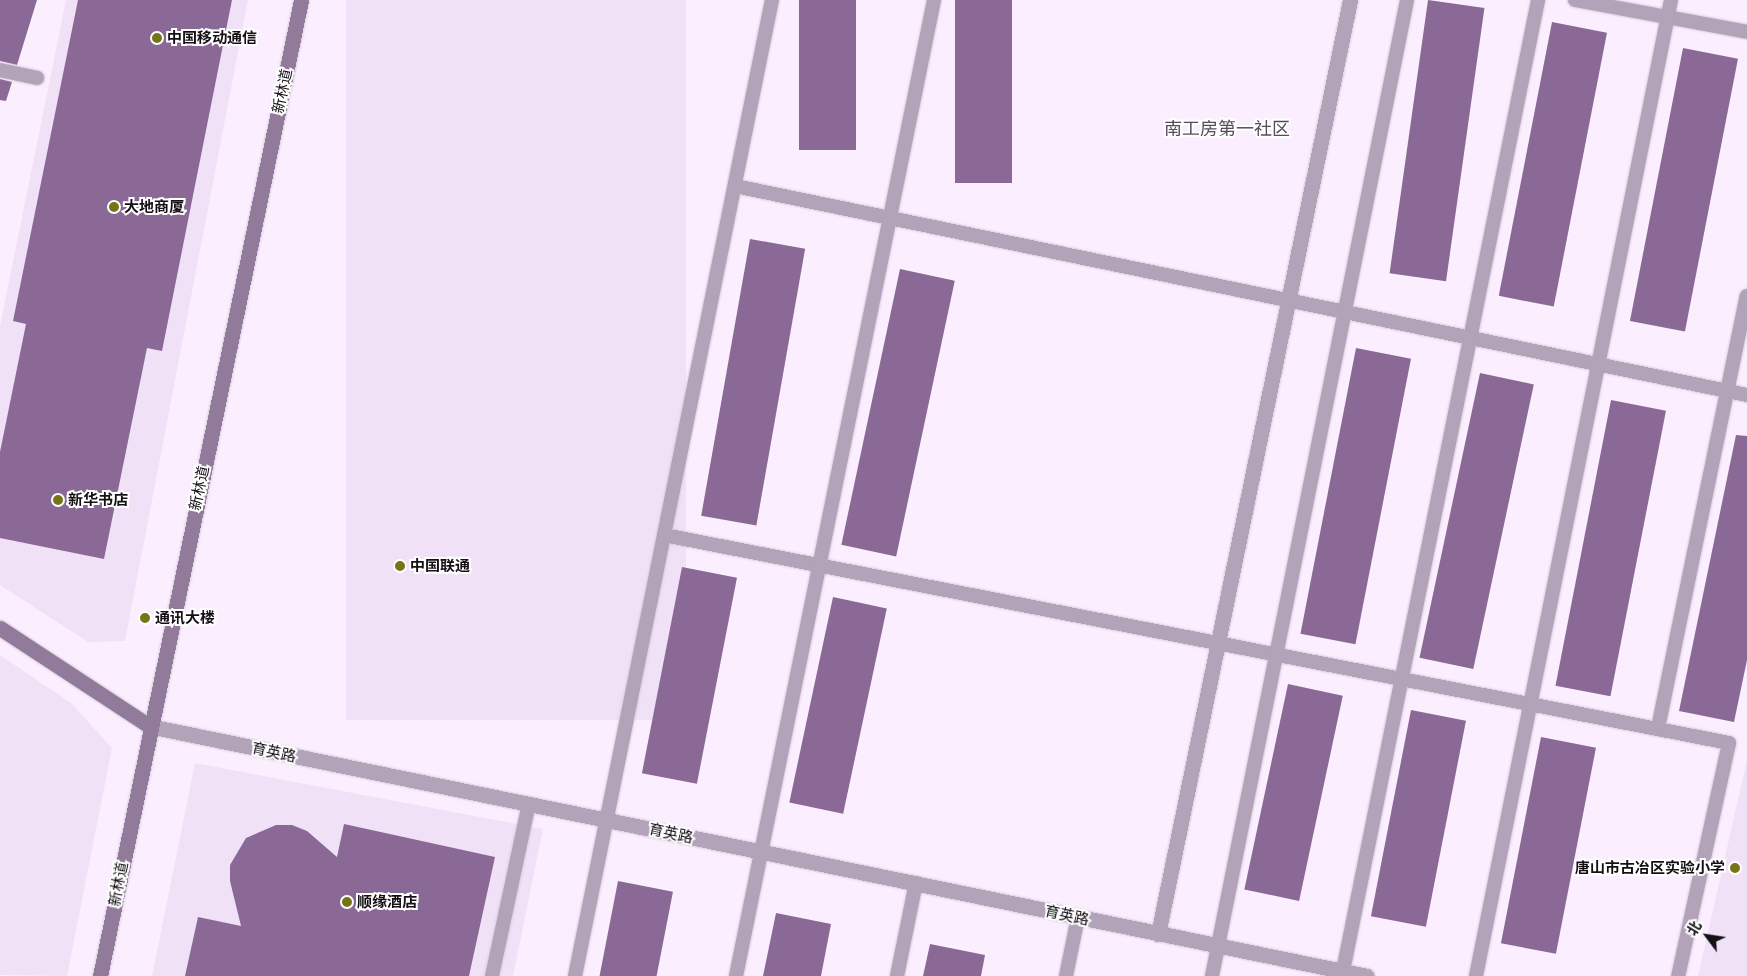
<!DOCTYPE html>
<meta charset="utf-8">
<style>
body{margin:0}
#map{position:relative;width:1747px;height:976px;overflow:hidden;background:#fbefff;font-family:Ubuntu,"Noto Sans SC",sans-serif}
div>[style]{position:absolute}
.built>*{inset:0;background:#f0e1f6;transform-origin:0 0}
.building>*{inset:0;background:#8b6996;transform-origin:0 0}
.roads{filter:drop-shadow(0 0 1px #d6cbda) drop-shadow(0 0 1px #d6cbda)}
.lane>*{height:14px;margin:-7px;padding:0 7px;transform-origin:7px;border-radius:7px;background:#b2a3b8}
.street>*{height:15px;margin:-7.5px;padding:0 7.5px;transform-origin:7.5px;border-radius:7.5px;background:#b2a3b8}
.secondary>*{height:15px;margin:-7.5px;padding:0 7.5px;transform-origin:7.5px;border-radius:7.5px;background:#927b9a}
.dots>*{width:14px;height:14px;translate:-50% -50%;box-sizing:border-box;border:2px solid #fff;border-radius:50%}
span{translate:-50% -50%;white-space:nowrap;text-align:center;line-height:1.15;-webkit-text-stroke:4px #fff;paint-order:stroke}
.poi-label{font-size:15px;color:#141015;font-weight:700}
.left{translate:0 -50%;text-align:left}
.right{translate:-100% -50%;text-align:right}
.street-label{font-size:15px;color:#141015}
.quarter-label{font-size:18px;color:#574d5a}
.north{position:absolute;left:1682px;top:911px;width:50px;height:50px;-webkit-text-stroke:4px #fff;paint-order:stroke;rotate:301deg;font-size:14px;font-weight:700;line-height:20px;text-align:center;color:#141015}
.north::after{content:'';display:block;margin:auto;width:18px;height:22px;background:#141015;clip-path:polygon(50% 0,100% 100%,50% 72%,0 100%)}
</style>
<div id="map">
<div class="built">
<i style="clip-path:polygon(66px 0,248px 0,125px 641px,88px 642px,0 585px,0 326px)"></i>
<i style="left:346px;top:0;width:340px;height:720px"></i>
<i style="clip-path:polygon(0 655px,71px 703px,112px 748px,67px 976px,0 975px)"></i>
<i style="clip-path:polygon(1747px 760px,1747px 976px,1698px 976px)"></i>
<i style="clip-path:polygon(195px 763px,543px 829px,513px 976px,152px 976px)"></i>
</div>
<div class="building">
<i style="clip-path:polygon(0 0,37px 0,17px 65px,0 61px)"></i>
<i style="clip-path:polygon(78px 0,232px 0,162px 351px,147px 348px,104px 559px,0 538px,0 452px,26px 324px,13px 321px)"></i>
<i style="left:799px;top:0;width:57px;height:150px"></i>
<i style="left:955px;top:0;width:57px;height:183px"></i>
<i style="left:1428px;top:0;width:57px;height:276px;rotate:8deg"></i>
<i style="left:1552px;top:22px;width:56px;height:279px;rotate:11deg"></i>
<i style="left:1683px;top:48px;width:56px;height:278px;rotate:11deg"></i>
<i style="clip-path:polygon(0 79px,12px 82px,6px 101px,0 100px)"></i>
<i style="left:750px;top:239px;width:56px;height:281px;rotate:10deg"></i>
<i style="left:900px;top:269px;width:56px;height:282px;rotate:12deg"></i>
<i style="left:1356px;top:348px;width:56px;height:291px;rotate:11deg"></i>
<i style="left:1480px;top:373px;width:55px;height:291px;rotate:12deg"></i>
<i style="left:1611px;top:400px;width:56px;height:291px;rotate:11deg"></i>
<i style="clip-path:polygon(1736px 435px,1747px 436px,1747px 660px,1734px 722px,1679px 711px)"></i>
<i style="left:682px;top:567px;width:56px;height:210px;rotate:11deg"></i>
<i style="left:833px;top:597px;width:55px;height:210px;rotate:12deg"></i>
<i style="left:1288px;top:684px;width:56px;height:210px;rotate:12deg"></i>
<i style="left:1411px;top:710px;width:56px;height:210px;rotate:11deg"></i>
<i style="left:1541px;top:737px;width:56px;height:210px;rotate:11deg"></i>
<i style="clip-path:polygon(344px 824px,495px 857px,469px 976px,185px 976px,198px 917px,241px 926px,230px 881px,230px 865px,246px 838px,276px 825px,292px 825px,307px 831px,337px 857px)"></i>
<i style="left:618px;top:881px;width:56px;height:97px;rotate:11deg"></i>
<i style="clip-path:polygon(776px 913px,831px 924px,821px 976px,763px 976px)"></i>
<i style="clip-path:polygon(930px 944px,985px 955px,981px 976px,923px 976px)"></i>
</div>
<div class="roads">
<div class="lane">
<i style="left:1575px;top:0;width:175px;rotate:10.5deg"></i>
<i style="left:0;top:70px;width:38px;rotate:12deg"></i>
<i style="left:735px;top:186px;width:1033px;rotate:11.67deg"></i>
<i style="left:664px;top:535px;width:1085px;rotate:11.05deg"></i>
<i style="left:1729px;top:743px;width:239px;rotate:102.3deg"></i>
<i style="left:1658px;top:728px;width:441px;rotate:-78.4deg"></i>
<i style="left:492px;top:976px;width:176px;rotate:-77.9deg"></i>
<i style="left:575px;top:976px;width:996px;rotate:-78.59deg"></i>
<i style="left:736px;top:976px;width:996px;rotate:-78.53deg"></i>
<i style="left:897px;top:976px;width:95px;rotate:-78.5deg"></i>
<i style="left:1066px;top:976px;width:60px;rotate:-78.5deg"></i>
<i style="left:1212px;top:976px;width:995px;rotate:-78.7deg"></i>
<i style="left:1342px;top:976px;width:995px;rotate:-78.64deg"></i>
<i style="left:1476px;top:976px;width:995px;rotate:-78.7deg"></i>
</div>
<div class="street">
<i style="left:149px;top:726px;width:1243px;rotate:11.6deg"></i>
<i style="left:1158px;top:934px;width:954px;rotate:-78.38deg"></i>
</div>
<div class="secondary">
<i style="left:0;top:628px;width:178px;rotate:33.3deg"></i>
<i style="left:100px;top:976px;width:996px;rotate:-78.36deg"></i>
</div>
</div>
<div class="dots">
<i style="left:157px;top:38px;background:#777418"></i>
<i style="left:114px;top:207px;background:#777418"></i>
<i style="left:58px;top:500px;background:#777418"></i>
<i style="left:400px;top:566px;background:#777418"></i>
<i style="left:145px;top:618px;background:#777418"></i>
<i style="left:1735px;top:868px;background:#777418"></i>
<i style="left:347px;top:902px;background:#777418"></i>
</div>
<div class="poi-label">
<span class="left" style="left:167px;top:38px">中国移动通信</span>
<span class="left" style="left:124px;top:207px">大地商厦</span>
<span class="left" style="left:68px;top:500px">新华书店</span>
<span class="left" style="left:410px;top:566px">中国联通</span>
<span class="left" style="left:155px;top:618px">通讯大楼</span>
<span class="right" style="left:1725px;top:868px">唐山市古冶区实验小学</span>
<span class="left" style="left:357px;top:902px">顺缘酒店</span>
</div>
<div class="street-label">
<span style="left:282px;top:91px;rotate:-78deg">新林道</span>
<span style="left:199px;top:488px;rotate:-78deg">新林道</span>
<span style="left:274px;top:752px;rotate:12deg">育英路</span>
<span style="left:671px;top:833px;rotate:12deg">育英路</span>
<span style="left:118px;top:884px;rotate:-79deg">新林道</span>
<span style="left:1067px;top:915px;rotate:12deg">育英路</span>
</div>
<div class="quarter-label">
<span style="left:1227px;top:128px">南工房第一社区</span>
</div>
<div class="north">北</div>
</div>
